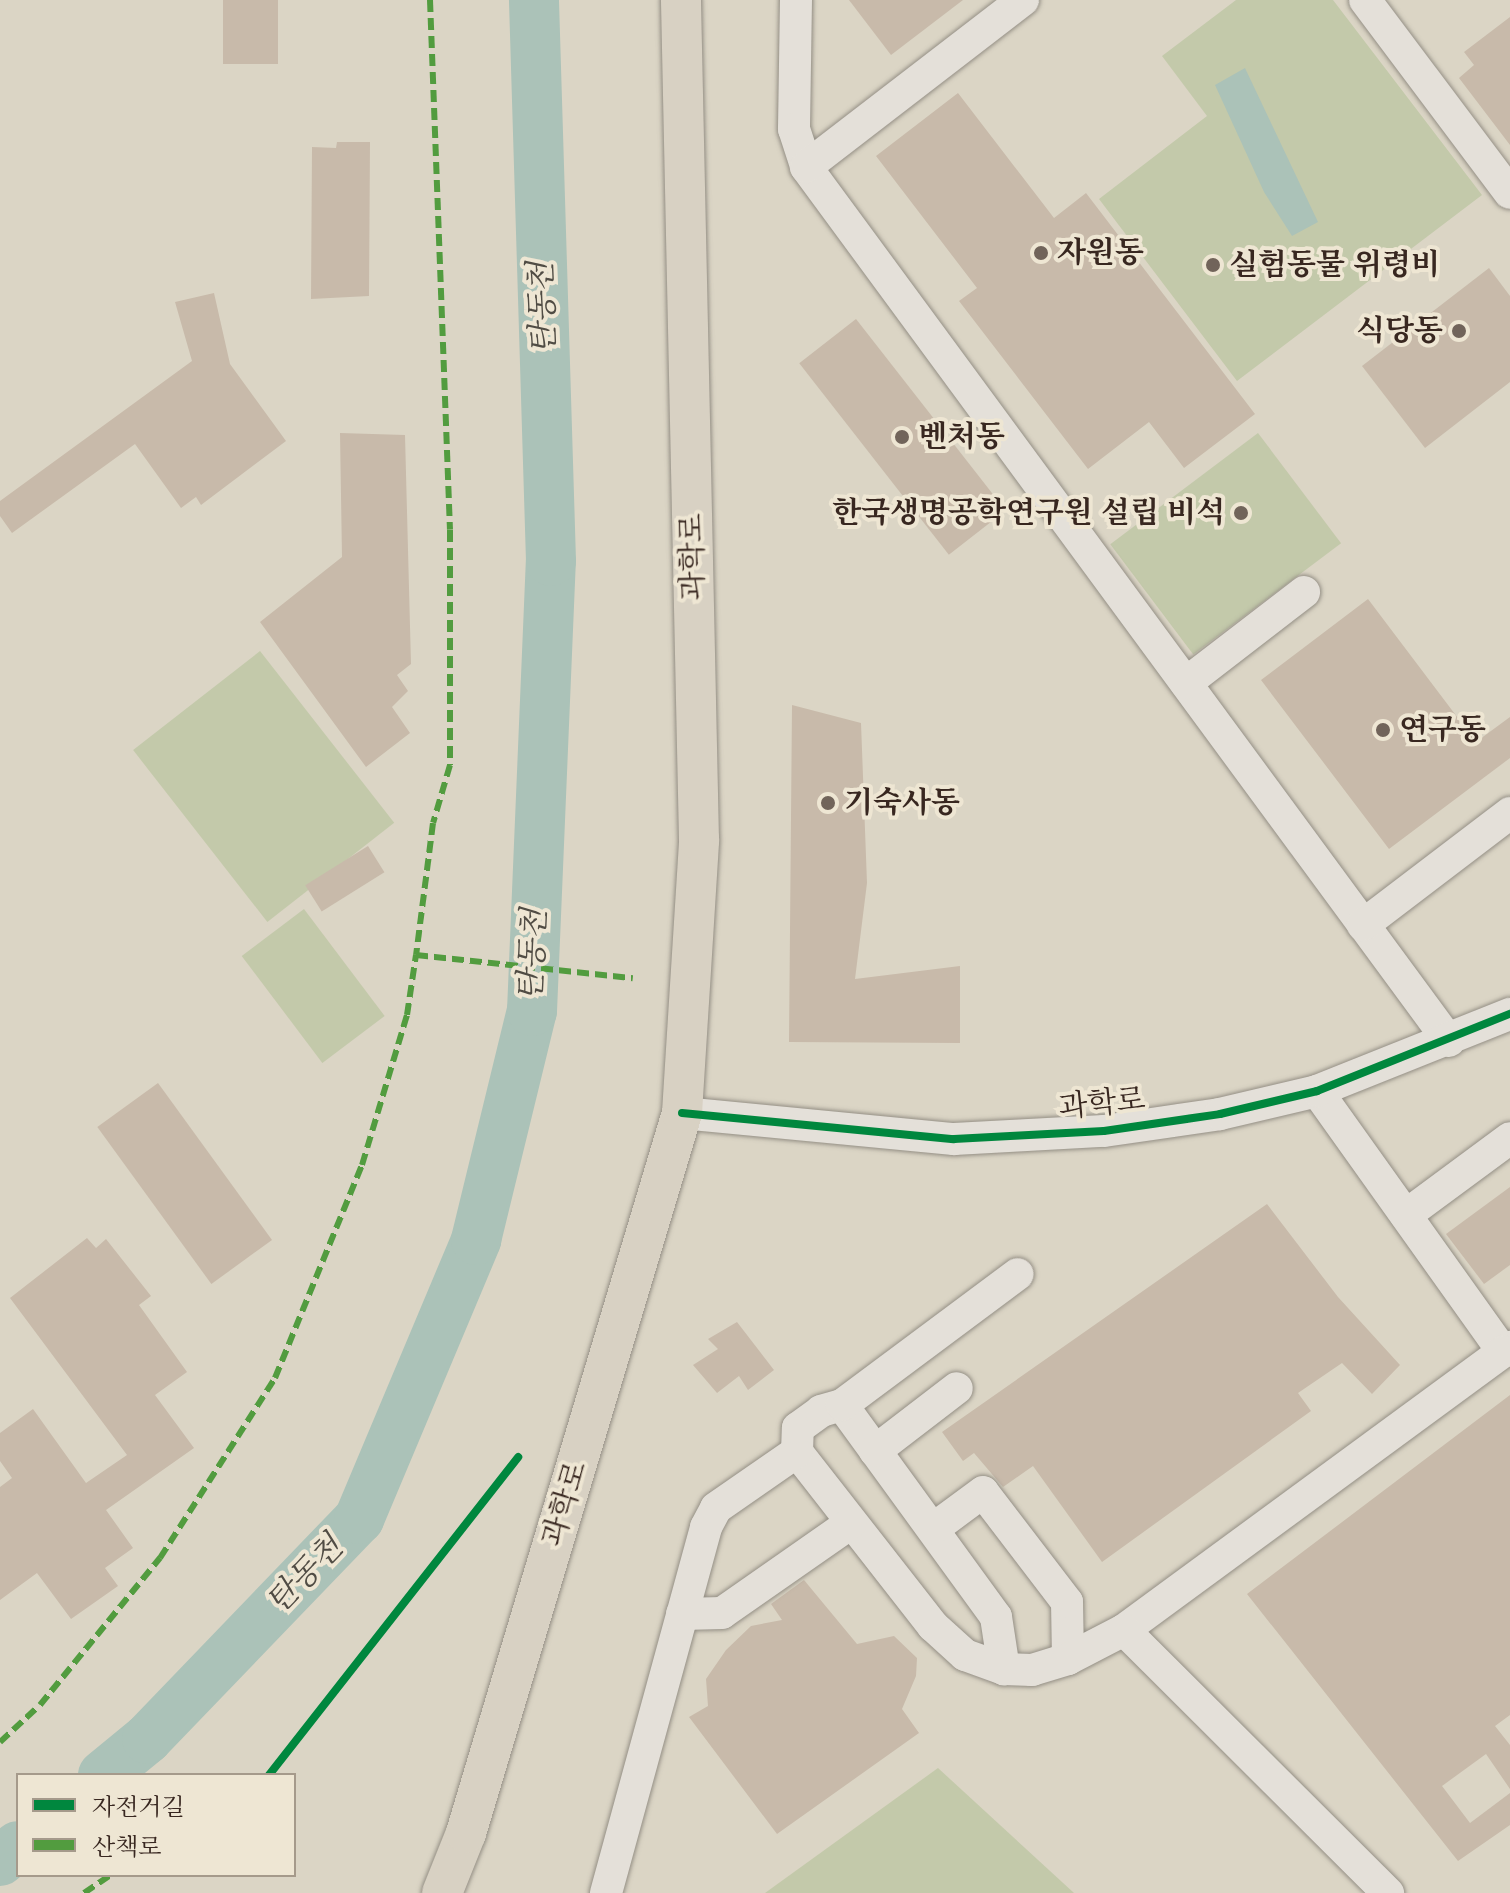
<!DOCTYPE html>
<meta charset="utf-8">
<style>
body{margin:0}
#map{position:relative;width:1510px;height:1893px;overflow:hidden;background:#dbd5c5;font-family:Cardo,"Noto Serif KR",serif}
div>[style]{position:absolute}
.green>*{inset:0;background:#c3c9aa;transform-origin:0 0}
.water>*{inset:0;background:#abc2b8}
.river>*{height:50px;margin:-25px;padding:0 25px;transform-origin:25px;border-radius:25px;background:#abc2b8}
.building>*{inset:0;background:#c8baaa;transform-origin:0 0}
.roads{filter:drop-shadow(0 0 2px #948f85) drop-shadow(0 0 2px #948f85)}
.minor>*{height:32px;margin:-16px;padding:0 16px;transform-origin:16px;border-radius:16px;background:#e4e0d9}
.major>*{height:40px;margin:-20px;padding:0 20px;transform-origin:20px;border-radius:20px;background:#d8d1c3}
.quiet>*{height:6px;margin-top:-3px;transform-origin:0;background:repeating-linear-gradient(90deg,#529c3f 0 12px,transparent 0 18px)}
.cycleway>*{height:8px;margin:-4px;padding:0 4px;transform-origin:4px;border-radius:4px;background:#00873e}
.dots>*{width:22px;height:22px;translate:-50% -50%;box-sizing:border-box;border:4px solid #eee6d3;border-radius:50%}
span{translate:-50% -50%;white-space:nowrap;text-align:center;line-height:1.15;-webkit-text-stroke:8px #eee6d3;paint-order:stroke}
.poi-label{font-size:30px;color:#382720;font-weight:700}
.left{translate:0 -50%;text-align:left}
.right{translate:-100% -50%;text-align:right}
.street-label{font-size:30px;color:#382720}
.water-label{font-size:32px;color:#504c44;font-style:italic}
.legend{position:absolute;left:16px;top:1773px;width:280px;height:104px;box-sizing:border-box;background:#eee6d3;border:2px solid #a59a8b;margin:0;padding:10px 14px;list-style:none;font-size:24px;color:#382720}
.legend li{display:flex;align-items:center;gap:16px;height:40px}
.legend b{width:40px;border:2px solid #a59a8b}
</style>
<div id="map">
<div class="green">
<i style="clip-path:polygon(1236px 0,1333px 0,1482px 195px,1237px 381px,1099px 199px,1207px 116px,1162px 56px)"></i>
<i style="left:1258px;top:433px;width:138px;height:185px;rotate:53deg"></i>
<i style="left:260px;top:651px;width:218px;height:161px;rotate:52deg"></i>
<i style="left:304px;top:909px;width:134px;height:78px;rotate:53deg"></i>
<i style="clip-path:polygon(938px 1768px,1074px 1893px,765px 1893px)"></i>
</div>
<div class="water">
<i style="clip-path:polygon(1245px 68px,1318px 222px,1292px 236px,1264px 192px,1215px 85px)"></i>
</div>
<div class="river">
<i style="left:103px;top:1775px;width:57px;rotate:-39.3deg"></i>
<i style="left:147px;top:1739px;width:306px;rotate:-46.1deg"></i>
<i style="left:359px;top:1519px;width:303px;rotate:-67.2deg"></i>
<i style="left:476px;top:1240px;width:236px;rotate:-76.3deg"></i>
<i style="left:532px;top:1011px;width:450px;rotate:-87.6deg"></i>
<i style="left:551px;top:561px;width:561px;rotate:-91.74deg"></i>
<i style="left:0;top:1861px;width:23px;rotate:-40deg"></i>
</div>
<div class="building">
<i style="left:223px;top:0;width:55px;height:64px"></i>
<i style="clip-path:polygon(849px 0,963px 0,891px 55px)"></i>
<i style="clip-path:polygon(1510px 17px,1510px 145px,1459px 78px,1474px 65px,1464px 52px)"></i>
<i style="clip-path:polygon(958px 93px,1054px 218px,1086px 193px,1255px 414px,1184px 468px,1149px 422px,1088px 469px,959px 301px,977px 288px,876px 156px)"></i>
<i style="clip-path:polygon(337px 142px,370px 142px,369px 296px,311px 299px,312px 147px,336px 148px)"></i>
<i style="clip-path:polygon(1489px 268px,1510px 296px,1510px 382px,1425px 448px,1362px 366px)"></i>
<i style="clip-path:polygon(214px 293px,230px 364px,286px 441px,201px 505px,196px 497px,181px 508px,135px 444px,12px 533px,0 516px,0 501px,192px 361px,175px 302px)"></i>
<i style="left:856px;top:319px;width:243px;height:72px;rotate:52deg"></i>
<i style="clip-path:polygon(340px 433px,405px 435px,411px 664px,397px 675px,408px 691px,392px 707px,410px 733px,366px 767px,260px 622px,342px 557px)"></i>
<i style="clip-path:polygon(1368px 599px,1476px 742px,1510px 717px,1510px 758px,1389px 849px,1261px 680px)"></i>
<i style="clip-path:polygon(792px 705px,861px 723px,867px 883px,855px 979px,960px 966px,960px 1043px,789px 1042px)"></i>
<i style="left:368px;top:846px;width:31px;height:74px;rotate:58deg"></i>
<i style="left:158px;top:1083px;width:194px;height:75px;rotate:54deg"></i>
<i style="clip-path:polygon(1510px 1187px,1510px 1265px,1484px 1284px,1446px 1234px)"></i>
<i style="clip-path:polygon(1267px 1204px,1338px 1297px,1400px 1365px,1372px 1394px,1342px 1363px,1298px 1393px,1311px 1411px,1102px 1562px,1033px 1466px,1003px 1487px,974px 1453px,963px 1461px,942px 1432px)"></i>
<i style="clip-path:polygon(87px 1238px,96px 1248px,106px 1239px,151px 1296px,139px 1305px,187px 1372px,155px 1395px,194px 1448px,106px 1510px,133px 1548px,105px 1568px,118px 1586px,71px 1619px,37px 1573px,0 1600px,0 1487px,12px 1478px,0 1461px,0 1433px,33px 1409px,86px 1483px,127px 1455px,10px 1298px)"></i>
<i style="clip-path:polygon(737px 1322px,774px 1370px,748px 1390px,739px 1376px,717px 1393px,693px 1365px,718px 1349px,708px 1339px)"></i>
<i style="clip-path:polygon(1510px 1395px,1510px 1715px,1495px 1726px,1510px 1745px,1510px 1789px,1486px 1754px,1442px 1786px,1470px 1823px,1510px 1793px,1510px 1825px,1458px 1861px,1247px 1594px)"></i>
<i style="clip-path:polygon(804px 1580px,857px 1644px,894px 1636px,917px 1658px,916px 1676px,902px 1709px,919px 1733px,777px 1834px,689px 1717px,708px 1706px,706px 1679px,726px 1650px,751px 1626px,782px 1620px,771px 1604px)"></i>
</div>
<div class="roads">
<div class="minor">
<i style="left:796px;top:0;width:129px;rotate:90.9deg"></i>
<i style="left:794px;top:129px;width:40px;rotate:72deg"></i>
<i style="left:806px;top:167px;width:1085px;rotate:53.66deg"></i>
<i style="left:1365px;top:0;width:241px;rotate:53.1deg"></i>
<i style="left:806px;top:167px;width:274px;rotate:-37.6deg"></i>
<i style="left:1186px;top:683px;width:149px;rotate:-37.6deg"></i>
<i style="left:1363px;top:925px;width:185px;rotate:-37.3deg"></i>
<i style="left:1317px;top:1091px;width:320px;rotate:54.5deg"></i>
<i style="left:1503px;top:1352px;width:9px;rotate:-36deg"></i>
<i style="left:682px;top:1113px;width:273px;rotate:5.5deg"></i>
<i style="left:954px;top:1139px;width:150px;rotate:-3.1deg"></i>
<i style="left:1104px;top:1131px;width:117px;rotate:-8.3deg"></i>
<i style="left:1220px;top:1114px;width:100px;rotate:-13.3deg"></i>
<i style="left:1317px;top:1091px;width:208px;rotate:-21.8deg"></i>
<i style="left:1406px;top:1215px;width:129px;rotate:-36.5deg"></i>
<i style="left:842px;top:1405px;width:262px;rotate:54deg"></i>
<i style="left:996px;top:1617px;width:53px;rotate:81.3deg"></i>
<i style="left:875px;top:1451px;width:103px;rotate:-37.5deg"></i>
<i style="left:797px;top:1452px;width:221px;rotate:52deg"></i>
<i style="left:933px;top:1626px;width:43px;rotate:42.2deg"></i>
<i style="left:965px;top:1655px;width:41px;rotate:19.7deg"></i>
<i style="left:1004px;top:1669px;width:28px;rotate:2deg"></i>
<i style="left:1032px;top:1670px;width:38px;rotate:-17deg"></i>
<i style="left:1068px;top:1659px;width:57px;rotate:-91deg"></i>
<i style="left:1067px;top:1602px;width:138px;rotate:-127.4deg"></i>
<i style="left:983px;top:1492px;width:62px;rotate:143.5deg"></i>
<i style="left:682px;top:1614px;width:40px;rotate:-1.4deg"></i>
<i style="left:722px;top:1613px;width:157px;rotate:-34.9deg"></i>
<i style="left:1124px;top:1630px;width:470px;rotate:-36.3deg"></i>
<i style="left:1068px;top:1659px;width:63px;rotate:-27.4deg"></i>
<i style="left:1124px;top:1630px;width:373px;rotate:44.9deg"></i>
<i style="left:606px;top:1893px;width:379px;rotate:-74.7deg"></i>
<i style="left:706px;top:1527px;width:21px;rotate:-62deg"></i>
<i style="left:716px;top:1508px;width:98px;rotate:-34.7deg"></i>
<i style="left:797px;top:1452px;width:24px;rotate:-88deg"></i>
<i style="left:798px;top:1428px;width:29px;rotate:-36deg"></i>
<i style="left:821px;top:1411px;width:22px;rotate:-16deg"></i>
<i style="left:842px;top:1405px;width:219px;rotate:-36.7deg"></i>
</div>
<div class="major">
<i style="left:442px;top:1893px;width:65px;rotate:-68.2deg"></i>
<i style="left:466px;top:1833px;width:752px;rotate:-73.3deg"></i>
<i style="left:682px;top:1113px;width:274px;rotate:-86.4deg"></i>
<i style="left:699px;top:840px;width:840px;rotate:-91.23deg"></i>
</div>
</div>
<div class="quiet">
<i style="left:430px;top:0;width:530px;rotate:87.84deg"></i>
<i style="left:450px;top:530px;width:235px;rotate:90deg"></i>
<i style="left:450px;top:765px;width:60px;rotate:106.3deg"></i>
<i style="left:433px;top:823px;width:133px;rotate:97.3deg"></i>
<i style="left:416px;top:955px;width:218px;rotate:6.1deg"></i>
<i style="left:0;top:1742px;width:54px;rotate:-42.8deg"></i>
<i style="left:40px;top:1705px;width:190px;rotate:-50.8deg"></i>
<i style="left:160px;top:1558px;width:214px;rotate:-57.4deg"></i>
<i style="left:275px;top:1378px;width:230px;rotate:-67.8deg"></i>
<i style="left:362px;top:1165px;width:157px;rotate:-73.3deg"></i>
<i style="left:407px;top:1015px;width:61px;rotate:-81.5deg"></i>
<i style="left:84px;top:1893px;width:32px;rotate:-34deg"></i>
</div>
<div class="cycleway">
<i style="left:682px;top:1113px;width:273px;rotate:5.5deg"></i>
<i style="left:954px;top:1139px;width:150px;rotate:-3.1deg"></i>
<i style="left:1104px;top:1131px;width:117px;rotate:-8.3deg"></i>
<i style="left:1220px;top:1114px;width:100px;rotate:-13.3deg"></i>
<i style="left:1317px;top:1091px;width:208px;rotate:-21.8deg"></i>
<i style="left:269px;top:1775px;width:404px;rotate:-51.9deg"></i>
</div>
<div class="dots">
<i style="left:1041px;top:253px;background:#71645a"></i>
<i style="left:1213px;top:265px;background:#71645a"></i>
<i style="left:1459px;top:331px;background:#71645a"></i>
<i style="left:902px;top:437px;background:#71645a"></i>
<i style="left:1241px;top:513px;background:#71645a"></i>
<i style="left:1383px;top:730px;background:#71645a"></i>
<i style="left:828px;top:803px;background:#71645a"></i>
</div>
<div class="poi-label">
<span class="left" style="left:1057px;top:253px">자원동</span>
<span class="left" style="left:1229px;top:265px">실험동물 위령비</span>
<span class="right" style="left:1443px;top:331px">식당동</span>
<span class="left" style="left:918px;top:437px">벤처동</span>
<span class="right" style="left:1225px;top:513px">한국생명공학연구원 설립 비석</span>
<span class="left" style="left:1399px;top:730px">연구동</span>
<span class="left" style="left:844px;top:803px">기숙사동</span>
</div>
<div class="street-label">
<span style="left:693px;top:557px;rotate:-91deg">과학로</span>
<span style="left:1102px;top:1104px;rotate:-6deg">과학로</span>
<span style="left:565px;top:1504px;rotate:-73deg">과학로</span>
</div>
<div class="water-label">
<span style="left:543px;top:308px;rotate:-92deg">탄동천</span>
<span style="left:533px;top:955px;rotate:-87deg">탄동천</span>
<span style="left:305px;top:1575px;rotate:-46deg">탄동천</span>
</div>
<ul class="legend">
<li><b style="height:10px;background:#00873e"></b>자전거길</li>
<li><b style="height:10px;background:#529c3f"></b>산책로</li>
</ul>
</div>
